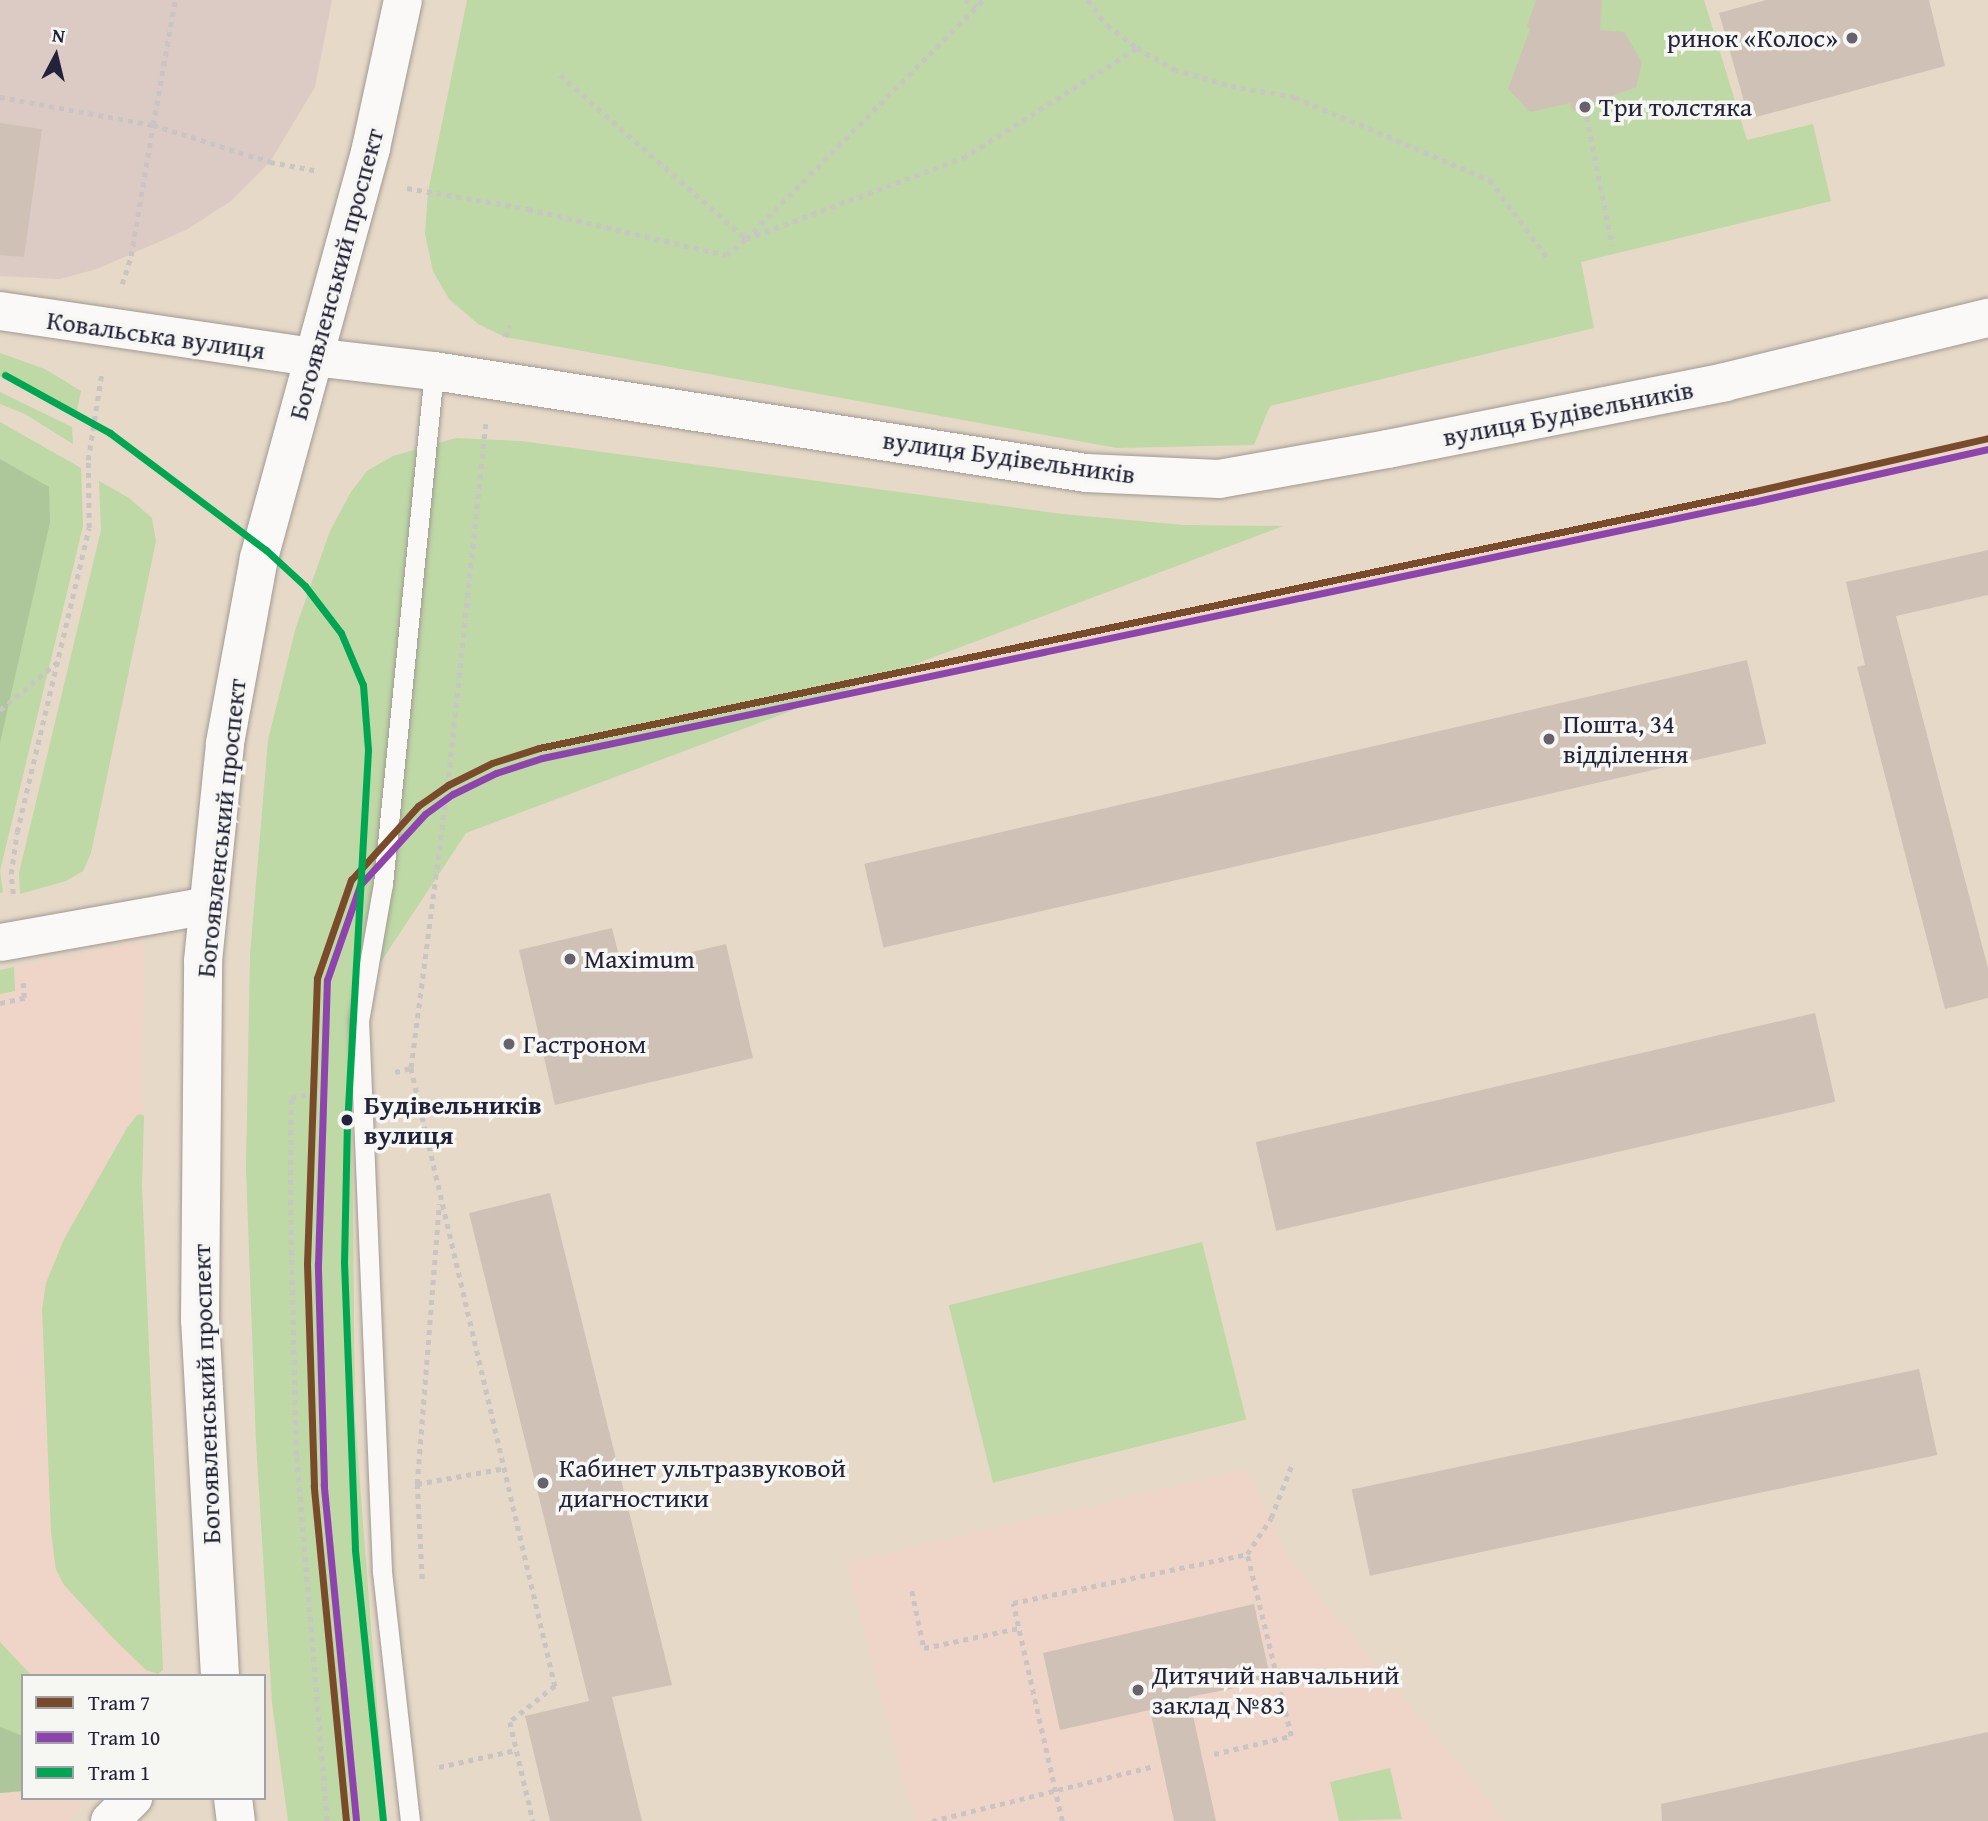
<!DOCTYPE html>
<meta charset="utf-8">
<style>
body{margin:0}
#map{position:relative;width:1988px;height:1821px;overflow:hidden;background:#e6d9c8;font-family:"Gentium Book Plus",serif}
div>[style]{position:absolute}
.built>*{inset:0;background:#efd5c8}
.industrial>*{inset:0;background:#dbcbc4}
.green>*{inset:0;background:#bed8a6;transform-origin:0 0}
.forest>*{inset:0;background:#adc79b}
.building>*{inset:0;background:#d0c1b7;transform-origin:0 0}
.path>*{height:4.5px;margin-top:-2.25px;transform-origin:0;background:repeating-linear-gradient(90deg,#c8c5c4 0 5px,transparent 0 10px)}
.roads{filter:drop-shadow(0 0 2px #a19a93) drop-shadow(0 0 2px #a19a93)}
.service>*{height:19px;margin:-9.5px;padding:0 9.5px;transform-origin:9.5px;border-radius:9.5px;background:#fbf9f7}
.minor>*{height:37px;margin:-18.5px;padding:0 18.5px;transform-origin:18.5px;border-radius:18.5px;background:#fbf9f7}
.tertiary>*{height:38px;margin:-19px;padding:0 19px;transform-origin:19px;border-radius:19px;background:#fbf9f7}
.secondary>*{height:38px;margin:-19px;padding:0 19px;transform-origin:19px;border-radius:19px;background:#fbf9f7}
.tram-1>*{height:7px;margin:-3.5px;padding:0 3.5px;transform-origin:3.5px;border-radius:3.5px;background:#7a4b2a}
.tram-2>*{height:7px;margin:-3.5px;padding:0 3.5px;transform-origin:3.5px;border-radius:3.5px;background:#8e44ad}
.tram-3>*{height:7px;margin:-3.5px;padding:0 3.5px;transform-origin:3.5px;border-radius:3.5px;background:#00a651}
.dots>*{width:19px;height:19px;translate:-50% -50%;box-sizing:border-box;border:4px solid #f6f6f2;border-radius:50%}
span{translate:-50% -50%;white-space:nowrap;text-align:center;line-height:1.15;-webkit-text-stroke:7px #f6f6f2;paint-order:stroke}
.poi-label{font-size:26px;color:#22223b}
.right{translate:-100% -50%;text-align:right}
.left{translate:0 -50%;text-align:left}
.street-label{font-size:26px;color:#22223b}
.stop-label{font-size:26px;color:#22223b;font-weight:700}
.legend{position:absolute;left:21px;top:1674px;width:245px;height:126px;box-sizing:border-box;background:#f6f6f2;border:2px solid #a1a1a9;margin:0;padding:9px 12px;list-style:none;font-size:21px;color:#22223b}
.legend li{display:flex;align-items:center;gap:14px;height:35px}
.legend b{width:35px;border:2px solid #a1a1a9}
.north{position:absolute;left:21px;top:21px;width:70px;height:70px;-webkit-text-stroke:5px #f6f6f2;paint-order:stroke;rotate:7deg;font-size:19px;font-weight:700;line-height:28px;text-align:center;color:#22223b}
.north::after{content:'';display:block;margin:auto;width:24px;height:32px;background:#22223b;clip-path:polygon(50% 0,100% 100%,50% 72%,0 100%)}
</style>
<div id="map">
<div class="built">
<i style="clip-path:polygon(144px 941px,142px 1185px,162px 1676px,23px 1676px,23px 1798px,91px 1798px,67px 1821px,0 1821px,0 970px)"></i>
<i style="clip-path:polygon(1247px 1470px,1293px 1565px,1501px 1815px,1503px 1821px,914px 1821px,846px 1562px)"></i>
</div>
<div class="industrial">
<i style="clip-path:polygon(0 0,332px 0,315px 87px,270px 162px,231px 201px,186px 230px,97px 269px,60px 279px,0 276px)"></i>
</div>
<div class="green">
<i style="clip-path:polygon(467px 0,1704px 0,1747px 140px,1813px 124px,1831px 201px,1581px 262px,1594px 328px,1270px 406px,1254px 445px,1117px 448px,505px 337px,478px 324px,449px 299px,433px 271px,425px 234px,428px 192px)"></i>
<i style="clip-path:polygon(0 353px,45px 369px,81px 391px,76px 415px,0 376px)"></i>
<i style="clip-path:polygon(0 392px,72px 427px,73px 444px,25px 414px,0 404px)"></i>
<i style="clip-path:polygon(0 422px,81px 468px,83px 526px,0 871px,3px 893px,0 893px)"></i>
<i style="clip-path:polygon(456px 438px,521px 441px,1062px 514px,1184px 525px,1283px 526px,466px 833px,351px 1007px,355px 1419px,386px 1821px,288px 1821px,272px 1703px,256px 1442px,246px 1168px,250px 955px,268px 740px,296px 627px,330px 531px,351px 492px,367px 471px,393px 456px)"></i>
<i style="clip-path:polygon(99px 481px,129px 498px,152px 518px,156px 541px,91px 853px,83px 871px,66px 881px,20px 894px,19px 873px,101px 530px)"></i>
<i style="clip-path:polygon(14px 967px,15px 991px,0 994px,0 970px)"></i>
<i style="clip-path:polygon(141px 1114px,144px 1116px,142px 1185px,163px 1670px,158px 1674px,146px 1670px,114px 1639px,64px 1585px,56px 1570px,51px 1532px,42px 1309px,46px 1283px,64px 1239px,127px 1128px,137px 1115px)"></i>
<i style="left:1202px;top:1242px;width:183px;height:261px;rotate:76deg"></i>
<i style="clip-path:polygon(0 1642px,32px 1676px,23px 1676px,23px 1791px,0 1793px)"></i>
<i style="clip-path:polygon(1390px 1768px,1402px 1819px,1339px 1821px,1330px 1782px)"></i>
</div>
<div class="forest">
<i style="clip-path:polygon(0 459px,49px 487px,50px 522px,0 743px)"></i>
<i style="clip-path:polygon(0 1727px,23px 1736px,23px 1791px,0 1793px)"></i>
</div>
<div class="building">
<i style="clip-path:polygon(1536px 0,1602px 0,1600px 30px,1624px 32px,1642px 62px,1636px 87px,1572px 111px,1570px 103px,1530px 112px,1508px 89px,1530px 29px,1527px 26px)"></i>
<i style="clip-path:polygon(1766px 0,1929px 0,1945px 66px,1749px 119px,1719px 13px)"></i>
<i style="clip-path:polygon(0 123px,42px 129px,24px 257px,0 255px)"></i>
<i style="clip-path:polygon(1988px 550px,1988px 595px,1896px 616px,1988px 968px,1988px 998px,1945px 1009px,1857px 667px,1865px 665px,1846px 582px)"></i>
<i style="left:1747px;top:660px;width:86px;height:906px;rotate:77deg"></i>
<i style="clip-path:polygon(612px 928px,622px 968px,726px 944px,753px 1058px,555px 1105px,519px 950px)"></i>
<i style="left:1815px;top:1013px;width:91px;height:574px;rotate:77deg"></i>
<i style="clip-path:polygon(550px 1193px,672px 1685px,612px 1697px,642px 1821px,550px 1821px,525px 1716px,589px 1701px,469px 1213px)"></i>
<i style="left:1919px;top:1369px;width:88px;height:580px;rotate:78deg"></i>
<i style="clip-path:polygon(1254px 1604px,1271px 1681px,1189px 1697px,1216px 1821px,1174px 1821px,1150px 1710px,1060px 1730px,1043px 1653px)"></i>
<i style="clip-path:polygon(1988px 1732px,1988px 1821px,1662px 1821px,1661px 1804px)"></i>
</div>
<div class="path">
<i style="left:965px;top:0;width:13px;rotate:27deg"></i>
<i style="left:1088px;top:0;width:31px;rotate:53deg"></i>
<i style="left:1107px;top:25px;width:38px;rotate:37deg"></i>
<i style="left:560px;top:75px;width:248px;rotate:41.4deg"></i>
<i style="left:746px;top:239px;width:232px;rotate:-20.5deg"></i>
<i style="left:963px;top:158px;width:206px;rotate:-32.3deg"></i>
<i style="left:1137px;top:48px;width:43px;rotate:29.6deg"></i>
<i style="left:1174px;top:69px;width:59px;rotate:16.6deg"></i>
<i style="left:1231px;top:86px;width:65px;rotate:9.8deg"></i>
<i style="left:1295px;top:97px;width:212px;rotate:23.1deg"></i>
<i style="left:1490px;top:180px;width:96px;rotate:53.5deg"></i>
<i style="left:0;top:97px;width:156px;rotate:10.4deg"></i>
<i style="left:153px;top:125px;width:127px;rotate:-80deg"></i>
<i style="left:1585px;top:107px;width:141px;rotate:78.9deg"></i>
<i style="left:407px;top:188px;width:123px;rotate:9.8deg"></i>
<i style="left:528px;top:209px;width:203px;rotate:13.1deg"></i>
<i style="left:726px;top:255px;width:26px;rotate:-39deg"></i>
<i style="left:746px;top:239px;width:337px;rotate:-45.2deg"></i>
<i style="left:122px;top:284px;width:29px;rotate:-72deg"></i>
<i style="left:131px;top:256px;width:133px;rotate:-80.5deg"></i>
<i style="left:153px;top:125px;width:123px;rotate:17.5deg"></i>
<i style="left:270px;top:162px;width:50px;rotate:10.4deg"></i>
<i style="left:505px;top:337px;width:13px;rotate:-67deg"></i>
<i style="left:486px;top:424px;width:363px;rotate:96deg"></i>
<i style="left:448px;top:785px;width:285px;rotate:97.4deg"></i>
<i style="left:411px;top:1068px;width:635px;rotate:76.88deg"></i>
<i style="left:555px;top:1686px;width:58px;rotate:141.3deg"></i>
<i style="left:510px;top:1722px;width:102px;rotate:76.9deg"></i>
<i style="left:0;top:710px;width:77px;rotate:-39.7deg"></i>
<i style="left:13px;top:894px;width:20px;rotate:-96deg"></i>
<i style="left:11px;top:874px;width:42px;rotate:-81.9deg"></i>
<i style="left:17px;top:832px;width:312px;rotate:-76.7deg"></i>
<i style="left:89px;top:528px;width:68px;rotate:-90.8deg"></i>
<i style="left:88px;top:460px;width:90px;rotate:-81.1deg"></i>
<i style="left:0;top:1003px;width:25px;rotate:-12deg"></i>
<i style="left:24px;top:998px;width:15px;rotate:-94deg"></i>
<i style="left:395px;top:1072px;width:16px;rotate:-14deg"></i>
<i style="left:417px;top:1484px;width:90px;rotate:-10.2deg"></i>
<i style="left:422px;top:1579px;width:95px;rotate:-93deg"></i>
<i style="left:417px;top:1484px;width:281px;rotate:-85.5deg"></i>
<i style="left:912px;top:1591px;width:58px;rotate:78.1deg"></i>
<i style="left:924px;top:1648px;width:97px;rotate:-11.9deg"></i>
<i style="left:1214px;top:1754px;width:79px;rotate:-13.2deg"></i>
<i style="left:1291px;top:1736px;width:187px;rotate:-103.6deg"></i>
<i style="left:1247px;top:1554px;width:43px;rotate:-56.3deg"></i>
<i style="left:1271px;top:1518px;width:58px;rotate:-68.7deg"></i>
<i style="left:439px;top:1767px;width:79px;rotate:-12.4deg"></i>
<i style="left:327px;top:1821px;width:367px;rotate:-94.8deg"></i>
<i style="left:296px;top:1455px;width:260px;rotate:-91.3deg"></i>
<i style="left:290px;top:1195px;width:97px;rotate:-89.4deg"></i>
<i style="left:291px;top:1098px;width:39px;rotate:-13deg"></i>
<i style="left:932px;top:1821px;width:230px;rotate:-13.9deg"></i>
<i style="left:1062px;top:1821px;width:223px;rotate:-102.7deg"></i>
<i style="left:1013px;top:1603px;width:239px;rotate:-11.8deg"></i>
</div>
<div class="roads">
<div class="service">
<i style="left:410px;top:1821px;width:252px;rotate:-96.4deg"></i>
<i style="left:382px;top:1571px;width:550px;rotate:-92.39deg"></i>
<i style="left:359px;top:1021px;width:139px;rotate:-80.1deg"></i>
<i style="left:383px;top:884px;width:516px;rotate:-84.32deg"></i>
</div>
<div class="minor">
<i style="left:0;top:942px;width:210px;rotate:-10.1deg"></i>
</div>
<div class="tertiary">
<i style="left:0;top:311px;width:316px;rotate:8.4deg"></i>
<i style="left:313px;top:357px;width:122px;rotate:6.6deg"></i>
<i style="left:434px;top:371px;width:660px;rotate:8.89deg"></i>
<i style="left:1086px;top:473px;width:133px;rotate:2.6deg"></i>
<i style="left:1219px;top:479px;width:172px;rotate:-10.1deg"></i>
<i style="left:1388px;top:449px;width:344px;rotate:-11.2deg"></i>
<i style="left:1725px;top:382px;width:271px;rotate:-13.7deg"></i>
</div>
<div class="secondary">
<i style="left:220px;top:1676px;width:357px;rotate:-93.2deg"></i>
<i style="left:200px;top:1320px;width:359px;rotate:-89.5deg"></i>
<i style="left:203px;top:961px;width:219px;rotate:-84.2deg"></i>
<i style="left:225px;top:743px;width:188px;rotate:-79.6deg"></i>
<i style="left:259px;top:558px;width:425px;rotate:-74.7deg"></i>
<i style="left:371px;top:148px;width:151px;rotate:-77.8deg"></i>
<i style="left:233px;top:1798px;width:23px;rotate:83deg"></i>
<i style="left:110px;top:1821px;width:33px;rotate:-45deg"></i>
</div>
</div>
<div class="tram-1">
<i style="left:346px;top:1821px;width:337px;rotate:-95.5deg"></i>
<i style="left:314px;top:1486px;width:222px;rotate:-91.8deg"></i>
<i style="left:307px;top:1264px;width:286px;rotate:-88deg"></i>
<i style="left:317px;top:978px;width:104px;rotate:-70.9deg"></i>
<i style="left:351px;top:880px;width:100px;rotate:-47.8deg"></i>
<i style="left:418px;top:806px;width:37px;rotate:-35deg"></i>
<i style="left:448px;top:785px;width:49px;rotate:-26.6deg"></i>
<i style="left:492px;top:763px;width:49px;rotate:-17.7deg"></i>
<i style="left:539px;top:748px;width:1239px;rotate:-11.93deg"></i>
<i style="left:1751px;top:492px;width:243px;rotate:-12.8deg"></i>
</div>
<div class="tram-2">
<i style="left:356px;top:1820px;width:337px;rotate:-95.5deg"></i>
<i style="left:324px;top:1485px;width:221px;rotate:-91.6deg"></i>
<i style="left:318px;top:1264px;width:284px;rotate:-88.2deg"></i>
<i style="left:327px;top:980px;width:101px;rotate:-70.8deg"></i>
<i style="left:360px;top:885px;width:96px;rotate:-47.5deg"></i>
<i style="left:425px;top:814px;width:34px;rotate:-36deg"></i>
<i style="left:453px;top:794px;width:48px;rotate:-26deg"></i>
<i style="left:496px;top:773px;width:48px;rotate:-18.1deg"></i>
<i style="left:542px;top:758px;width:1238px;rotate:-11.94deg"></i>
<i style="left:1753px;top:502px;width:241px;rotate:-12.7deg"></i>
</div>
<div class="tram-3">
<i style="left:5px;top:375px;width:120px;rotate:28.9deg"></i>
<i style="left:110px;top:433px;width:195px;rotate:36.9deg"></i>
<i style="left:266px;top:550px;width:53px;rotate:42.7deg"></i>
<i style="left:305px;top:586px;width:59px;rotate:52.5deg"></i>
<i style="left:341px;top:633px;width:56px;rotate:67.1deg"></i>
<i style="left:363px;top:685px;width:65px;rotate:85.6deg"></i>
<i style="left:368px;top:750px;width:371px;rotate:93.2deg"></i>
<i style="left:347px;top:1120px;width:142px;rotate:91.2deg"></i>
<i style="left:344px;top:1262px;width:288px;rotate:87.8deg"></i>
<i style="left:355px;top:1550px;width:271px;rotate:84.1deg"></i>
</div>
<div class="dots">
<i style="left:1852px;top:38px;background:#67626c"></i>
<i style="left:1585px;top:107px;background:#67626c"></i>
<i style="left:1549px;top:739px;background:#67626c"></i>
<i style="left:570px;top:959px;background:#67626c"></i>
<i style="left:509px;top:1044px;background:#67626c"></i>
<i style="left:347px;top:1120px;background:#22223b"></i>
<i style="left:543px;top:1483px;background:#67626c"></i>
<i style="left:1138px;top:1690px;background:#67626c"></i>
</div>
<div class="poi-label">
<span class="right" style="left:1838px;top:38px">ринок «Колос»</span>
<span class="left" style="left:1599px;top:107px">Три толстяка</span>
<span class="left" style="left:1563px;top:739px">Пошта, 34<br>відділення</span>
<span class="left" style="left:584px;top:959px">Maximum</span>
<span class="left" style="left:523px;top:1044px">Гастроном</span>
<span class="left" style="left:559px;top:1483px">Кабинет ультразвуковой<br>диагностики</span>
<span class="left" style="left:1152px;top:1690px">Дитячий навчальний<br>заклад №83</span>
</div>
<div class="street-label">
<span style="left:336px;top:274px;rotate:-75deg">Богоявленський проспект</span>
<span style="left:156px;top:335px;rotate:8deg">Ковальська вулиця</span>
<span style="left:1568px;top:413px;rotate:-11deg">вулиця Будівельників</span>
<span style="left:1009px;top:457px;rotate:8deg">вулиця Будівельників</span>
<span style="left:221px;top:828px;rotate:-84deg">Богоявленський проспект</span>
<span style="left:206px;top:1394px;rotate:-92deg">Богоявленський проспект</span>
</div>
<div class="stop-label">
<span class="left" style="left:364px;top:1120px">Будівельників<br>вулиця</span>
</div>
<ul class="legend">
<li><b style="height:9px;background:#7a4b2a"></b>Tram 7</li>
<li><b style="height:9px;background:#8e44ad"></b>Tram 10</li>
<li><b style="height:9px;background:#00a651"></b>Tram 1</li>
</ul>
<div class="north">N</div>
</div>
